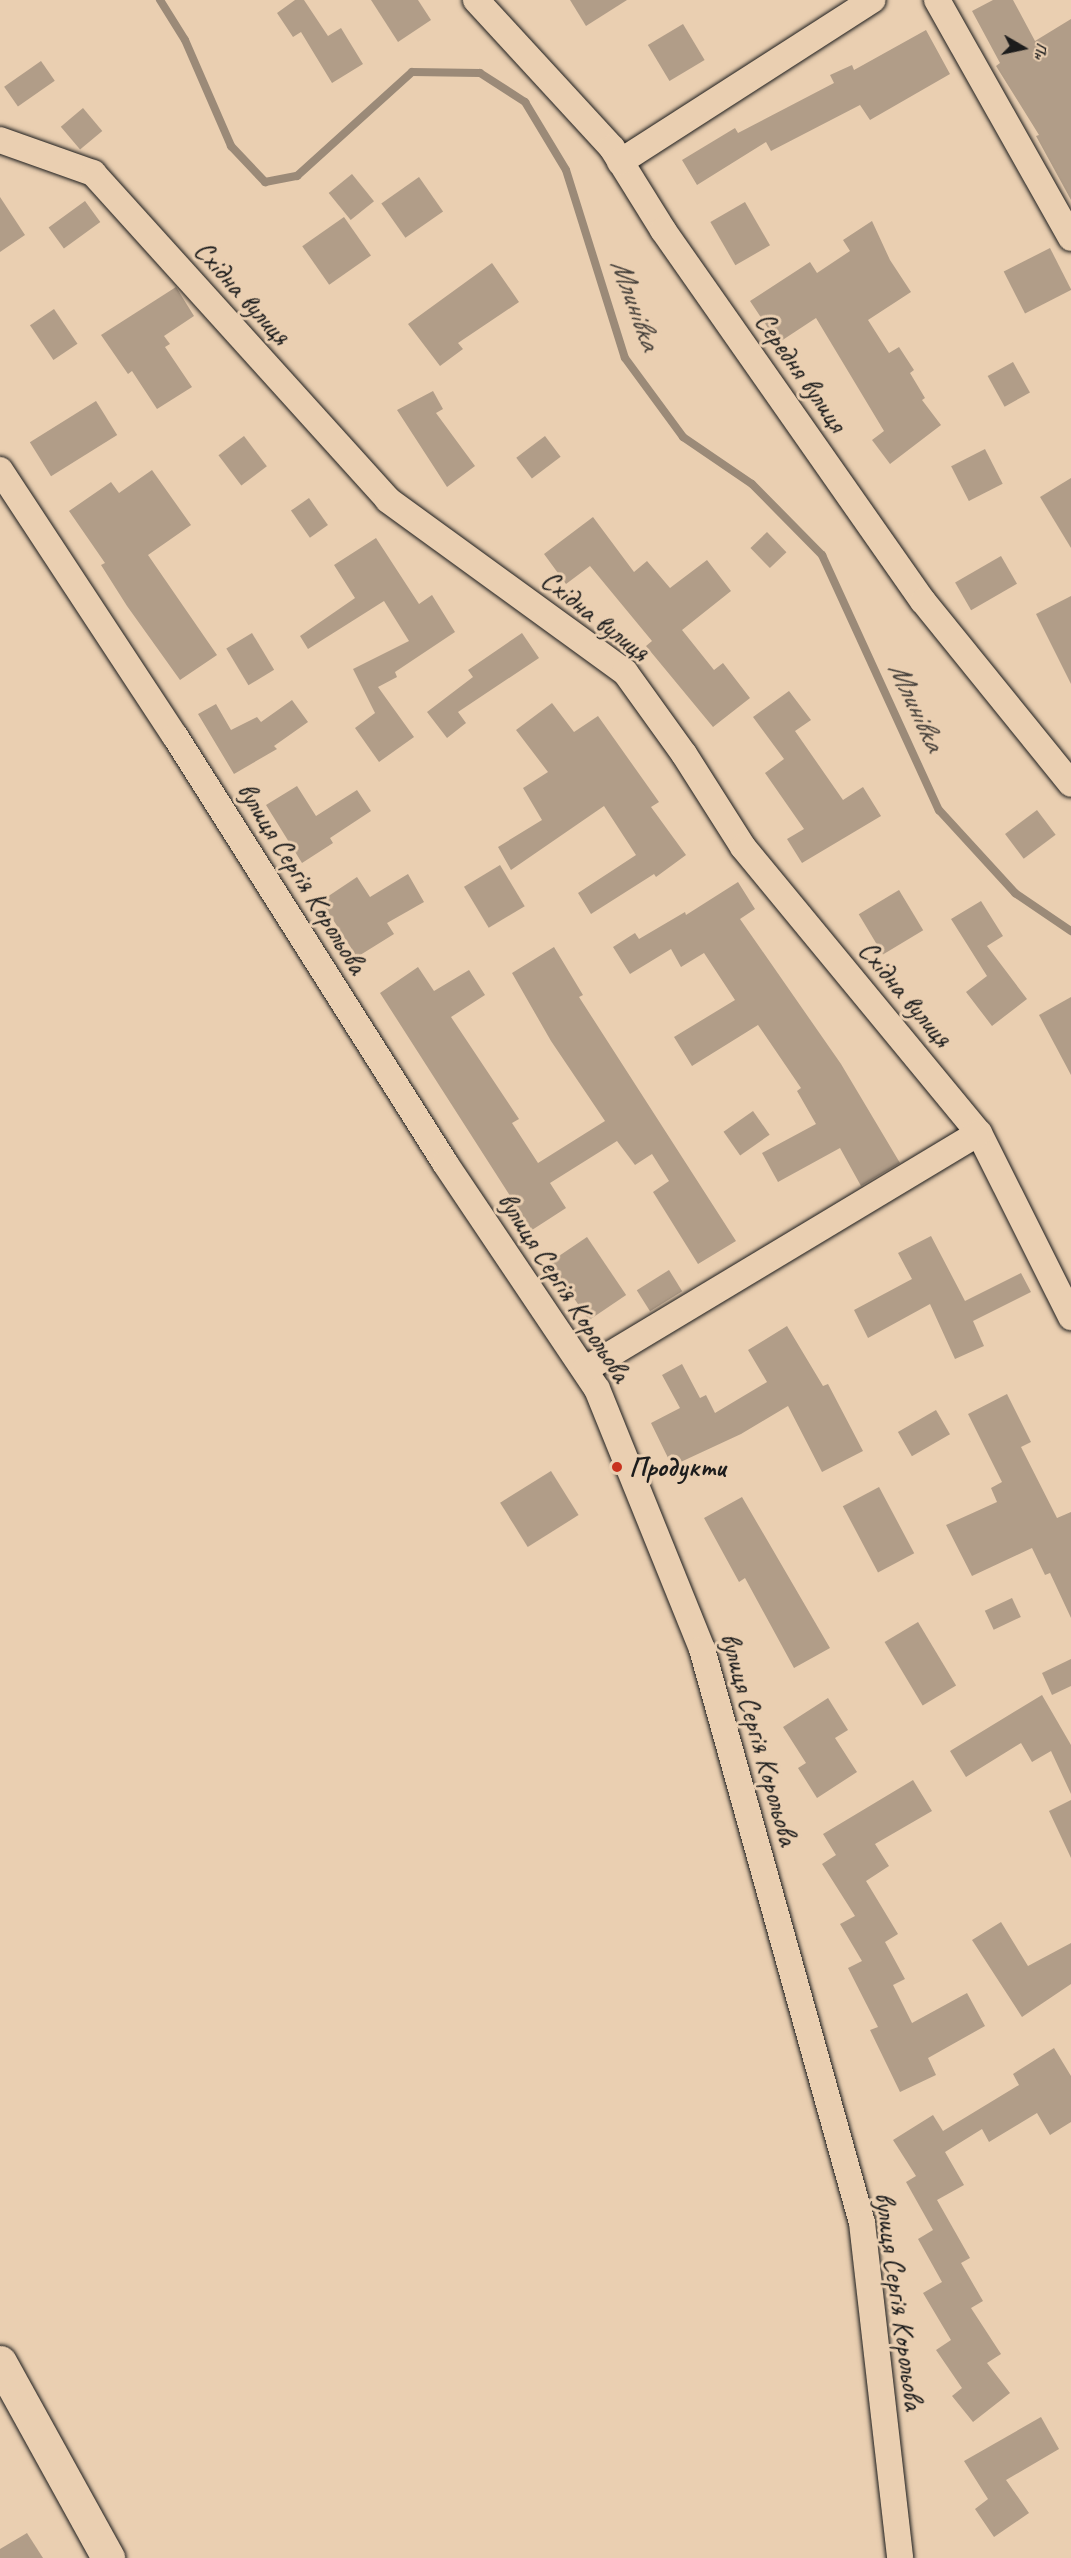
<!DOCTYPE html>
<meta charset="utf-8">
<style>
body{margin:0}
#map{position:relative;width:1071px;height:2558px;overflow:hidden;background:#eacfb1;font-family:Caveat,sans-serif}
div>[style]{position:absolute}
.stream>*{height:8px;margin:-4px;padding:0 4px;transform-origin:4px;border-radius:4px;background:#9b8a78}
.building>*{inset:0;background:#b19d88;transform-origin:0 0}
.roads{filter:drop-shadow(0 0 2px #1c1c1c) drop-shadow(0 0 2px #1c1c1c)}
.minor>*{height:26px;margin:-13px;padding:0 13px;transform-origin:13px;border-radius:13px;background:#eacfb1}
.primary>*{height:33px;margin:-16.5px;padding:0 16.5px;transform-origin:16.5px;border-radius:16.5px;background:#eacfb1}
.dots>*{width:16px;height:16px;translate:-50% -50%;box-sizing:border-box;border:3px solid #eacfb1;border-radius:50%}
span{translate:-50% -50%;white-space:nowrap;text-align:center;line-height:1.15;-webkit-text-stroke:6px #eacfb1;paint-order:stroke}
.street-label{font-size:28px;color:#1c1c1c}
.poi-label{font-size:28px;color:#1c1c1c;font-weight:700}
.left{translate:0 -50%;text-align:left}
.water-label{font-size:30px;color:#48423c;font-style:italic}
.north{position:absolute;left:993px;top:18px;width:60px;height:60px;-webkit-text-stroke:4px #eacfb1;paint-order:stroke;rotate:99deg;font-size:16px;font-weight:700;line-height:24px;text-align:center;color:#1c1c1c}
.north::after{content:'';display:block;margin:auto;width:21px;height:27px;background:#1c1c1c;clip-path:polygon(50% 0,100% 100%,50% 72%,0 100%)}
</style>
<div id="map">
<div class="stream">
<i style="left:160px;top:0;width:47px;rotate:58deg"></i>
<i style="left:185px;top:40px;width:116px;rotate:66.5deg"></i>
<i style="left:231px;top:146px;width:50px;rotate:46.6deg"></i>
<i style="left:265px;top:182px;width:33px;rotate:-11deg"></i>
<i style="left:297px;top:176px;width:155px;rotate:-42.1deg"></i>
<i style="left:412px;top:72px;width:68px;rotate:0.8deg"></i>
<i style="left:480px;top:73px;width:54px;rotate:32.8deg"></i>
<i style="left:525px;top:102px;width:79px;rotate:58.9deg"></i>
<i style="left:566px;top:170px;width:197px;rotate:72.6deg"></i>
<i style="left:625px;top:358px;width:98px;rotate:53.7deg"></i>
<i style="left:683px;top:437px;width:83px;rotate:34.3deg"></i>
<i style="left:752px;top:484px;width:100px;rotate:45.4deg"></i>
<i style="left:822px;top:555px;width:281px;rotate:65.4deg"></i>
<i style="left:939px;top:810px;width:113px;rotate:47.5deg"></i>
<i style="left:1015px;top:893px;width:68px;rotate:34.2deg"></i>
</div>
<div class="building">
<i style="clip-path:polygon(295px 0,304px 0,328px 36px,341px 28px,363px 64px,332px 83px,301px 32px,293px 37px,277px 13px)"></i>
<i style="clip-path:polygon(371px 0,418px 0,431px 20px,398px 42px)"></i>
<i style="clip-path:polygon(570px 0,627px 0,586px 26px)"></i>
<i style="clip-path:polygon(993px 0,1013px 0,1035px 41px,1071px 19px,1071px 200px,1036px 136px,1039px 135px,996px 66px,1000px 63px,972px 11px)"></i>
<i style="left:683px;top:24px;width:42px;height:41px;rotate:59deg"></i>
<i style="clip-path:polygon(926px 30px,950px 74px,870px 120px,860px 105px,771px 151px,766px 142px,697px 185px,682px 160px,735px 128px,738px 133px,834px 83px,830px 75px,852px 65px,854px 70px)"></i>
<i style="left:41px;top:61px;width:24px;height:45px;rotate:55deg"></i>
<i style="left:83px;top:108px;width:30px;height:29px;rotate:50deg"></i>
<i style="left:352px;top:174px;width:35px;height:30px;rotate:51deg"></i>
<i style="left:419px;top:177px;width:42px;height:46px;rotate:55deg"></i>
<i style="clip-path:polygon(0 197px,25px 235px,0 252px)"></i>
<i style="left:85px;top:201px;width:26px;height:45px;rotate:54deg"></i>
<i style="left:745px;top:202px;width:50px;height:40px;rotate:60deg"></i>
<i style="left:344px;top:217px;width:47px;height:51px;rotate:55deg"></i>
<i style="clip-path:polygon(872px 221px,890px 260px,911px 292px,868px 320px,889px 353px,899px 347px,914px 370px,910px 373px,925px 398px,922px 400px,941px 425px,890px 464px,872px 440px,884px 431px,816px 318px,778px 343px,750px 301px,810px 262px,817px 273px,850px 251px,843px 240px)"></i>
<i style="left:1050px;top:248px;width:47px;height:52px;rotate:63deg"></i>
<i style="clip-path:polygon(492px 263px,519px 302px,458px 343px,463px 349px,440px 366px,408px 324px)"></i>
<i style="clip-path:polygon(176px 287px,194px 316px,164px 336px,170px 344px,165px 347px,192px 387px,157px 409px,132px 371px,128px 374px,101px 335px)"></i>
<i style="left:54px;top:309px;width:42px;height:29px;rotate:56deg"></i>
<i style="left:1013px;top:362px;width:35px;height:29px;rotate:61deg"></i>
<i style="clip-path:polygon(433px 391px,443px 409px,436px 413px,475px 466px,447px 487px,397px 410px)"></i>
<i style="left:96px;top:401px;width:40px;height:78px;rotate:58deg"></i>
<i style="left:244px;top:436px;width:38px;height:32px;rotate:53deg"></i>
<i style="left:545px;top:436px;width:26px;height:36px;rotate:53deg"></i>
<i style="left:985px;top:449px;width:39px;height:38px;rotate:63deg"></i>
<i style="clip-path:polygon(152px 470px,191px 525px,148px 555px,217px 655px,180px 680px,127px 606px,101px 565px,105px 563px,69px 511px,111px 482px,119px 493px)"></i>
<i style="clip-path:polygon(1071px 478px,1071px 548px,1040px 497px)"></i>
<i style="left:309px;top:498px;width:33px;height:22px;rotate:55deg"></i>
<i style="clip-path:polygon(593px 517px,634px 572px,647px 561px,670px 588px,707px 560px,731px 591px,682px 630px,714px 670px,723px 663px,750px 698px,713px 727px,646px 646px,652px 641px,590px 566px,566px 584px,544px 554px)"></i>
<i style="left:767px;top:532px;width:28px;height:23px;rotate:46deg"></i>
<i style="clip-path:polygon(376px 538px,419px 604px,432px 595px,455px 632px,395px 672px,397px 677px,378px 687px,414px 737px,379px 762px,355px 728px,375px 713px,353px 669px,409px 641px,384px 601px,308px 649px,300px 636px,355px 598px,334px 565px)"></i>
<i style="left:1001px;top:556px;width:32px;height:53px;rotate:60deg"></i>
<i style="clip-path:polygon(1071px 596px,1071px 684px,1036px 614px)"></i>
<i style="left:252px;top:633px;width:43px;height:30px;rotate:59deg"></i>
<i style="clip-path:polygon(522px 633px,539px 658px,458px 712px,466px 723px,447px 738px,427px 712px,473px 677px,468px 670px)"></i>
<i style="clip-path:polygon(789px 691px,811px 720px,795px 731px,843px 800px,863px 787px,881px 816px,802px 863px,787px 839px,804px 829px,765px 773px,784px 759px,753px 717px)"></i>
<i style="clip-path:polygon(292px 700px,308px 722px,274px 746px,277px 749px,234px 774px,198px 714px,216px 704px,231px 730px,257px 717px,261px 722px)"></i>
<i style="clip-path:polygon(552px 703px,574px 732px,598px 716px,659px 802px,651px 807px,686px 855px,656px 877px,654px 874px,591px 914px,578px 893px,636px 855px,604px 806px,511px 870px,498px 847px,542px 820px,523px 788px,548px 772px,516px 730px)"></i>
<i style="clip-path:polygon(297px 786px,316px 816px,357px 790px,371px 811px,330px 838px,333px 843px,302px 863px,266px 805px)"></i>
<i style="left:1037px;top:810px;width:31px;height:40px;rotate:53deg"></i>
<i style="left:500px;top:865px;width:48px;height:42px;rotate:59deg"></i>
<i style="clip-path:polygon(408px 874px,424px 902px,387px 923px,394px 934px,357px 957px,321px 901px,357px 877px,370px 897px)"></i>
<i style="clip-path:polygon(738px 882px,755px 909px,740px 919px,841px 1064px,900px 1163px,861px 1186px,840px 1148px,778px 1182px,762px 1153px,816px 1124px,797px 1091px,801px 1088px,758px 1025px,692px 1066px,674px 1037px,735px 1000px,704px 953px,681px 967px,671px 949px,630px 974px,613px 947px,635px 933px,639px 939px,685px 912px,686px 915px)"></i>
<i style="left:899px;top:890px;width:47px;height:47px;rotate:59deg"></i>
<i style="clip-path:polygon(981px 901px,1003px 936px,987px 946px,1027px 999px,992px 1026px,966px 992px,987px 976px,951px 919px)"></i>
<i style="clip-path:polygon(554px 947px,583px 995px,579px 997px,736px 1241px,698px 1264px,653px 1192px,669px 1181px,652px 1154px,635px 1165px,617px 1141px,550px 1183px,566px 1208px,532px 1230px,380px 993px,418px 967px,434px 991px,469px 970px,485px 995px,451px 1017px,519px 1119px,512px 1123px,538px 1163px,605px 1121px,551px 1041px,512px 973px)"></i>
<i style="clip-path:polygon(1071px 997px,1071px 1075px,1039px 1015px)"></i>
<i style="left:753px;top:1111px;width:29px;height:36px;rotate:55deg"></i>
<i style="clip-path:polygon(931px 1236px,965px 1301px,1021px 1273px,1031px 1292px,973px 1321px,984px 1346px,955px 1359px,930px 1304px,868px 1338px,854px 1310px,912px 1279px,898px 1253px)"></i>
<i style="left:587px;top:1237px;width:70px;height:45px;rotate:56deg"></i>
<i style="left:669px;top:1270px;width:25px;height:38px;rotate:58deg"></i>
<i style="clip-path:polygon(787px 1326px,823px 1386px,828px 1384px,863px 1451px,822px 1472px,788px 1406px,741px 1434px,672px 1466px,651px 1423px,680px 1408px,662px 1375px,682px 1364px,700px 1398px,706px 1395px,715px 1413px,767px 1382px,748px 1350px)"></i>
<i style="clip-path:polygon(1007px 1394px,1031px 1442px,1021px 1447px,1057px 1518px,1071px 1512px,1071px 1618px,1050px 1573px,1045px 1575px,1032px 1548px,972px 1576px,946px 1525px,997px 1502px,991px 1488px,1002px 1482px,968px 1414px)"></i>
<i style="left:936px;top:1410px;width:28px;height:44px;rotate:60deg"></i>
<i style="left:551px;top:1471px;width:52px;height:60px;rotate:58deg"></i>
<i style="left:879px;top:1487px;width:75px;height:41px;rotate:62deg"></i>
<i style="clip-path:polygon(742px 1497px,830px 1648px,794px 1668px,745px 1578px,739px 1582px,704px 1518px)"></i>
<i style="left:1012px;top:1598px;width:21px;height:30px;rotate:65deg"></i>
<i style="left:918px;top:1622px;width:74px;height:39px;rotate:59deg"></i>
<i style="clip-path:polygon(1071px 1659px,1071px 1686px,1052px 1695px,1042px 1673px)"></i>
<i style="clip-path:polygon(1042px 1695px,1071px 1745px,1071px 1794px,1051px 1751px,1032px 1762px,1021px 1743px,966px 1777px,950px 1751px)"></i>
<i style="clip-path:polygon(828px 1698px,848px 1730px,835px 1738px,857px 1772px,817px 1798px,798px 1768px,806px 1763px,783px 1727px)"></i>
<i style="clip-path:polygon(913px 1780px,932px 1811px,875px 1844px,889px 1866px,866px 1881px,898px 1934px,885px 1942px,905px 1979px,893px 1985px,912px 2023px,967px 1993px,985px 2026px,928px 2058px,936px 2075px,900px 2092px,870px 2030px,878px 2027px,848px 1968px,862px 1961px,840px 1924px,855px 1916px,822px 1864px,836px 1855px,823px 1834px)"></i>
<i style="clip-path:polygon(1071px 1800px,1071px 1858px,1049px 1811px)"></i>
<i style="clip-path:polygon(1001px 1922px,1028px 1966px,1071px 1943px,1071px 1984px,1022px 2017px,972px 1940px)"></i>
<i style="clip-path:polygon(1054px 2048px,1071px 2076px,1071px 2122px,1050px 2135px,1037px 2113px,989px 2142px,982px 2129px,945px 2152px,964px 2185px,937px 2200px,970px 2258px,961px 2263px,983px 2301px,971px 2308px,1001px 2354px,987px 2363px,1010px 2393px,973px 2422px,952px 2396px,962px 2388px,936px 2350px,951px 2340px,923px 2293px,942px 2282px,918px 2239px,933px 2230px,906px 2182px,916px 2176px,893px 2140px,933px 2115px,943px 2131px,1019px 2085px,1013px 2074px)"></i>
<i style="clip-path:polygon(1041px 2417px,1059px 2449px,1006px 2480px,1029px 2513px,994px 2537px,975px 2509px,988px 2499px,964px 2461px)"></i>
<i style="clip-path:polygon(27px 2533px,43px 2558px,0 2558px,0 2549px)"></i>
</div>
<div class="roads">
<div class="minor">
<i style="left:476px;top:0;width:201px;rotate:47.4deg"></i>
<i style="left:612px;top:148px;width:97px;rotate:58.1deg"></i>
<i style="left:663px;top:230px;width:453px;rotate:55deg"></i>
<i style="left:923px;top:601px;width:235px;rotate:51deg"></i>
<i style="left:937px;top:0;width:273px;rotate:60.6deg"></i>
<i style="left:0;top:140px;width:99px;rotate:19.5deg"></i>
<i style="left:93px;top:173px;width:440px;rotate:47.9deg"></i>
<i style="left:388px;top:500px;width:293px;rotate:36deg"></i>
<i style="left:625px;top:672px;width:101px;rotate:54.3deg"></i>
<i style="left:684px;top:754px;width:110px;rotate:57.6deg"></i>
<i style="left:743px;top:847px;width:371px;rotate:50.5deg"></i>
<i style="left:979px;top:1133px;width:206px;rotate:63.4deg"></i>
<i style="left:620px;top:162px;width:300px;rotate:-32.7deg"></i>
<i style="left:0;top:470px;width:318px;rotate:56.7deg"></i>
<i style="left:175px;top:736px;width:505px;rotate:57.69deg"></i>
<i style="left:445px;top:1163px;width:272px;rotate:56.1deg"></i>
<i style="left:597px;top:1389px;width:280px;rotate:68deg"></i>
<i style="left:702px;top:1649px;width:596px;rotate:74.42deg"></i>
<i style="left:862px;top:2223px;width:337px;rotate:83.5deg"></i>
<i style="left:586px;top:1369px;width:458px;rotate:-31deg"></i>
</div>
<div class="primary">
<i style="left:0;top:2362px;width:224px;rotate:61.1deg"></i>
</div>
</div>
<div class="dots">
<i style="left:617px;top:1467px;background:#c8321e"></i>
</div>
<div class="street-label">
<span style="left:242px;top:293px;rotate:48deg">Східна вулиця</span>
<span style="left:801px;top:372px;rotate:55deg">Середня вулиця</span>
<span style="left:595px;top:616px;rotate:38deg">Східна вулиця</span>
<span style="left:302px;top:878px;rotate:58deg">вулиця Сергія Корольова</span>
<span style="left:905px;top:994px;rotate:50deg">Східна вулиця</span>
<span style="left:564px;top:1287px;rotate:57deg">вулиця Сергія Корольова</span>
<span style="left:759px;top:1739px;rotate:74deg">вулиця Сергія Корольова</span>
<span style="left:899px;top:2301px;rotate:82deg">вулиця Сергія Корольова</span>
</div>
<div class="poi-label">
<span class="left" style="left:629px;top:1467px">Продукти</span>
</div>
<div class="water-label">
<span style="left:636px;top:304px;rotate:70deg">Млинівка</span>
<span style="left:917px;top:706px;rotate:65deg">Млинівка</span>
</div>
<div class="north">Пн</div>
</div>
